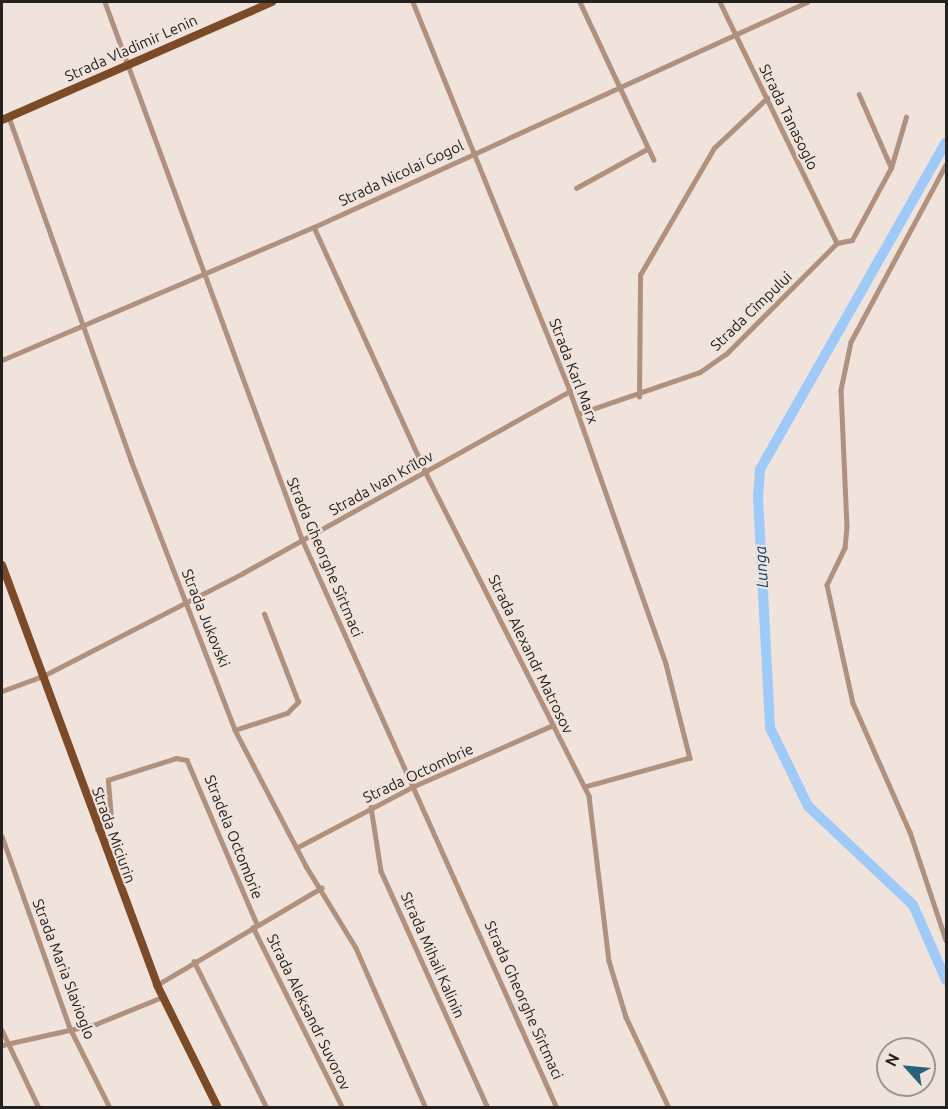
<!DOCTYPE html>
<meta charset="utf-8">
<style>
body{margin:0}
#map{position:relative;width:948px;height:1109px;overflow:hidden;background:#efe3dc;font-family:Ubuntu,sans-serif}
div>[style]{position:absolute}
.river>*{height:10px;margin:-5px;padding:0 5px;transform-origin:5px;border-radius:5px;background:#9dcaf8}
.street>*{height:4.5px;margin:-2.25px;padding:0 2.25px;transform-origin:2.25px;border-radius:2.25px;background:#af917e}
.primary>*{height:8px;margin:-4px;padding:0 4px;transform-origin:4px;border-radius:4px;background:#7d4a27}
span{translate:-50% -50%;white-space:nowrap;text-align:center;line-height:1.15;-webkit-text-stroke:4.5px #efe3dc;paint-order:stroke}
.street-label{font-size:15px;color:#25211e}
.water-label{font-size:16px;color:#004376;font-style:italic}
.frame{position:absolute;inset:0;border:3px solid #25211e;pointer-events:none}
.north{position:absolute;left:876px;top:1037px;width:60px;height:60px;box-sizing:border-box;background:#efe3dc;border:2px solid #9e9590;border-radius:50%;rotate:297deg;font-size:16px;font-weight:700;line-height:24px;text-align:center;color:#25211e}
.north::after{content:'';display:block;margin:auto;width:21px;height:27px;background:#27627a;clip-path:polygon(50% 0,100% 100%,50% 72%,0 100%)}
</style>
<div id="map">
<div class="river">
<i style="left:946px;top:142px;width:376px;rotate:119.6deg"></i>
<i style="left:760px;top:469px;width:28px;rotate:94deg"></i>
<i style="left:758px;top:497px;width:231px;rotate:87deg"></i>
<i style="left:770px;top:728px;width:87px;rotate:64deg"></i>
<i style="left:808px;top:806px;width:144px;rotate:43.3deg"></i>
<i style="left:913px;top:905px;width:82px;rotate:66.3deg"></i>
</div>
<div class="street">
<i style="left:105px;top:2px;width:572px;rotate:69.85deg"></i>
<i style="left:302px;top:539px;width:624px;rotate:65.86deg"></i>
<i style="left:413px;top:2px;width:419px;rotate:68deg"></i>
<i style="left:570px;top:391px;width:289px;rotate:70.6deg"></i>
<i style="left:666px;top:664px;width:97px;rotate:75.7deg"></i>
<i style="left:690px;top:758px;width:109px;rotate:164.6deg"></i>
<i style="left:580px;top:2px;width:174px;rotate:64.9deg"></i>
<i style="left:720px;top:2px;width:268px;rotate:64.1deg"></i>
<i style="left:9px;top:117px;width:364px;rotate:70.4deg"></i>
<i style="left:131px;top:460px;width:289px;rotate:68.9deg"></i>
<i style="left:235px;top:730px;width:153px;rotate:62.4deg"></i>
<i style="left:306px;top:866px;width:96px;rotate:58.6deg"></i>
<i style="left:356px;top:948px;width:175px;rotate:66.4deg"></i>
<i style="left:946px;top:165px;width:201px;rotate:118.2deg"></i>
<i style="left:851px;top:342px;width:49px;rotate:101.8deg"></i>
<i style="left:841px;top:390px;width:136px;rotate:87.5deg"></i>
<i style="left:847px;top:526px;width:22px;rotate:95deg"></i>
<i style="left:845px;top:548px;width:41px;rotate:115.9deg"></i>
<i style="left:827px;top:585px;width:121px;rotate:77.6deg"></i>
<i style="left:853px;top:703px;width:141px;rotate:66.2deg"></i>
<i style="left:910px;top:832px;width:114px;rotate:71.6deg"></i>
<i style="left:891px;top:168px;width:53px;rotate:-73.6deg"></i>
<i style="left:576px;top:188px;width:81px;rotate:-28.8deg"></i>
<i style="left:314px;top:227px;width:270px;rotate:65.5deg"></i>
<i style="left:426px;top:473px;width:362px;rotate:63.2deg"></i>
<i style="left:589px;top:796px;width:166px;rotate:83.1deg"></i>
<i style="left:609px;top:961px;width:59px;rotate:73.1deg"></i>
<i style="left:626px;top:1017px;width:101px;rotate:64.7deg"></i>
<i style="left:2px;top:360px;width:339px;rotate:-23.1deg"></i>
<i style="left:314px;top:227px;width:542px;rotate:-24.53deg"></i>
<i style="left:639px;top:397px;width:122px;rotate:-89.5deg"></i>
<i style="left:640px;top:275px;width:147px;rotate:-59.8deg"></i>
<i style="left:714px;top:148px;width:73px;rotate:-43.3deg"></i>
<i style="left:578px;top:414px;width:129px;rotate:-19deg"></i>
<i style="left:700px;top:372px;width:32px;rotate:-35deg"></i>
<i style="left:726px;top:354px;width:157px;rotate:-45deg"></i>
<i style="left:837px;top:243px;width:15px;rotate:-11deg"></i>
<i style="left:852px;top:240px;width:82px;rotate:-61.6deg"></i>
<i style="left:891px;top:168px;width:80px;rotate:-113.7deg"></i>
<i style="left:2px;top:691px;width:44px;rotate:-20.1deg"></i>
<i style="left:43px;top:676px;width:225px;rotate:-27.2deg"></i>
<i style="left:243px;top:573px;width:374px;rotate:-29.1deg"></i>
<i style="left:235px;top:730px;width:55px;rotate:-18.1deg"></i>
<i style="left:287px;top:713px;width:16px;rotate:-45deg"></i>
<i style="left:298px;top:702px;width:94px;rotate:-111.1deg"></i>
<i style="left:371px;top:807px;width:65px;rotate:81.1deg"></i>
<i style="left:381px;top:871px;width:260px;rotate:65.7deg"></i>
<i style="left:97px;top:830px;width:19px;rotate:-43deg"></i>
<i style="left:111px;top:817px;width:37px;rotate:-95deg"></i>
<i style="left:108px;top:780px;width:71px;rotate:-17.9deg"></i>
<i style="left:176px;top:758px;width:11px;rotate:10deg"></i>
<i style="left:187px;top:760px;width:178px;rotate:66.9deg"></i>
<i style="left:2px;top:836px;width:204px;rotate:70.5deg"></i>
<i style="left:70px;top:1028px;width:89px;rotate:63.4deg"></i>
<i style="left:296px;top:848px;width:131px;rotate:-27.7deg"></i>
<i style="left:412px;top:787px;width:154px;rotate:-23.7deg"></i>
<i style="left:253px;top:927px;width:202px;rotate:63.6deg"></i>
<i style="left:194px;top:961px;width:164px;rotate:63.6deg"></i>
<i style="left:157px;top:985px;width:191px;rotate:-30.6deg"></i>
<i style="left:2px;top:1030px;width:86px;rotate:64.6deg"></i>
<i style="left:2px;top:1045px;width:96px;rotate:-12.6deg"></i>
<i style="left:96px;top:1024px;width:71px;rotate:-22.2deg"></i>
</div>
<div class="primary">
<i style="left:2px;top:120px;width:295px;rotate:-23.6deg"></i>
<i style="left:2px;top:565px;width:448px;rotate:69.7deg"></i>
<i style="left:157px;top:985px;width:137px;rotate:63.6deg"></i>
</div>
<div class="street-label">
<span style="left:131px;top:48px;rotate:-24deg">Strada Vladimir Lenin</span>
<span style="left:789px;top:117px;rotate:64deg">Strada Tanasoglo</span>
<span style="left:401px;top:173px;rotate:-25deg">Strada Nicolai Gogol</span>
<span style="left:751px;top:311px;rotate:-44deg">Strada Cîmpului</span>
<span style="left:574px;top:371px;rotate:69deg">Strada Karl Marx</span>
<span style="left:381px;top:483px;rotate:-29deg">Strada Ivan Krîlov</span>
<span style="left:325px;top:557px;rotate:67deg">Strada Gheorghe Sîrtmaci</span>
<span style="left:206px;top:618px;rotate:68deg">Strada Jukovski</span>
<span style="left:531px;top:654px;rotate:64deg">Strada Alexandr Matrosov</span>
<span style="left:418px;top:773px;rotate:-25deg">Strada Octombrie</span>
<span style="left:114px;top:835px;rotate:70deg">Strada Miciurin</span>
<span style="left:234px;top:837px;rotate:68deg">Stradela Octombrie</span>
<span style="left:433px;top:955px;rotate:66deg">Strada Mihail Kalinin</span>
<span style="left:64px;top:969px;rotate:69deg">Strada Maria Slavioglo</span>
<span style="left:524px;top:1000px;rotate:66deg">Strada Gheorghe Sîrtmaci</span>
<span style="left:309px;top:1012px;rotate:64deg">Strada Aleksandr Suvorov</span>
</div>
<div class="water-label">
<span style="left:761px;top:567px;rotate:-93deg">Lunga</span>
</div>
<div class="frame"></div>
<div class="north">N</div>
</div>
